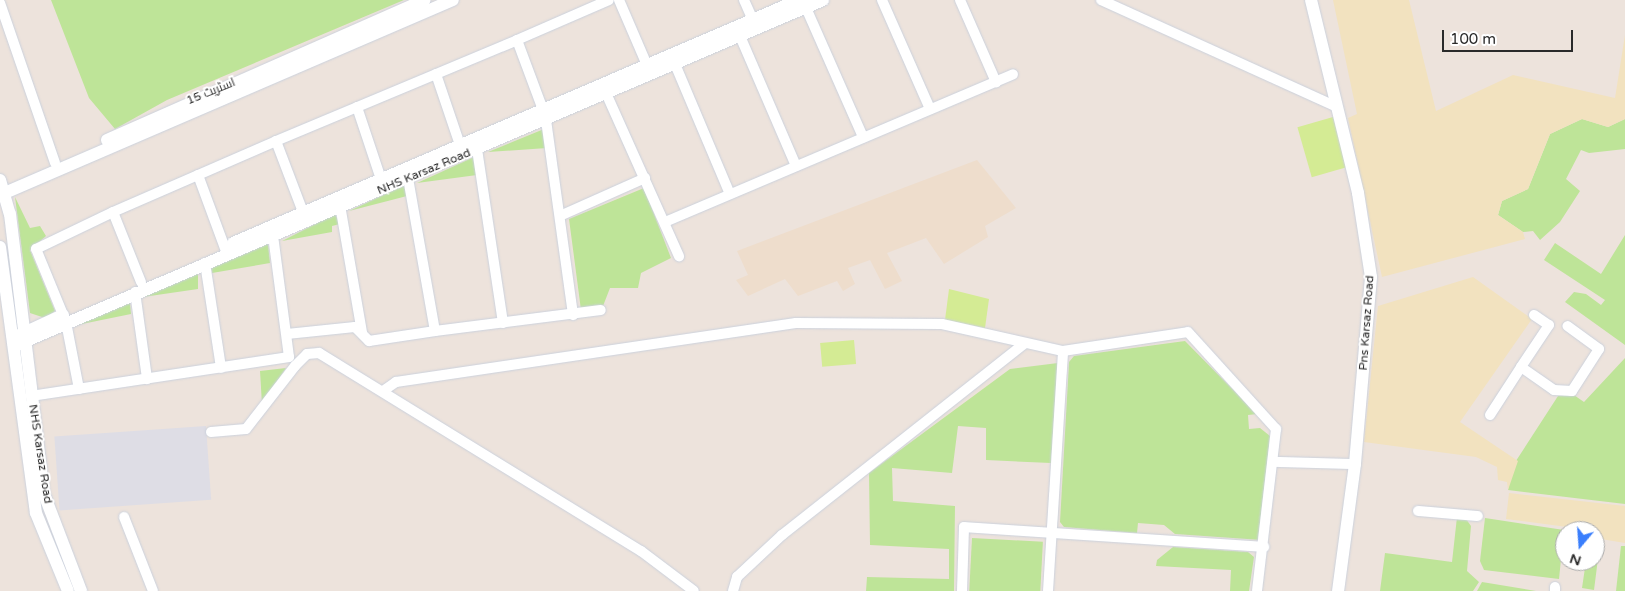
<!DOCTYPE html>
<meta charset="utf-8">
<style>
body{margin:0}
#map{position:relative;width:1625px;height:591px;overflow:hidden;background:#ede3dc;font-family:"Varela Round",Cairo,sans-serif}
div>[style]{position:absolute}
.industrial>*{inset:0;background:#dedde5;transform-origin:0 0}
.education>*{inset:0;background:#edc}
.green>*{inset:0;background:#bee498;transform-origin:0 0}
.sand>*{inset:0;background:#f2e2bf}
.pitch>*{inset:0;background:#d4eb94;transform-origin:0 0}
.roads{filter:drop-shadow(0 0 1px #cbd1dc) drop-shadow(0 0 1px #cbd1dc)}
.minor>*{height:10px;margin:-5px;padding:0 5px;transform-origin:5px;border-radius:5px;background:#fff}
.tertiary>*{height:12px;margin:-6px;padding:0 6px;transform-origin:6px;border-radius:6px;background:#fff}
span{translate:-50% -50%;white-space:nowrap;text-align:center;line-height:1.15;-webkit-text-stroke:4px #fff;paint-order:stroke}
.street-label{font-size:12px;color:#2a2a2a}
.north{position:absolute;left:1555px;top:521px;width:50px;height:50px;box-sizing:border-box;background:#fff;border:1px solid #aaa;border-radius:50%;rotate:198deg;font-size:14px;font-weight:700;line-height:20px;text-align:center;color:#2a2a2a}
.north::after{content:'';display:block;margin:auto;width:18px;height:22px;background:#3a7efc;clip-path:polygon(50% 0,100% 100%,50% 72%,0 100%)}
.scale{position:absolute;left:1442px;top:30px;width:131px;height:22px;box-sizing:border-box;border:2px solid #2a2a2a;border-top:0;padding-left:6px;font-size:15px;line-height:18px;white-space:nowrap;color:#2a2a2a;-webkit-text-stroke:4px #fff;paint-order:stroke}
</style>
<div id="map">
<div class="industrial">
<i style="left:206px;top:426px;width:74px;height:152px;rotate:86deg"></i>
</div>
<div class="education">
<i style="clip-path:polygon(977px 160px,1016px 208px,985px 226px,988px 237px,944px 264px,926px 238px,887px 253px,902px 281px,885px 289px,870px 260px,848px 268px,855px 284px,843px 291px,837px 281px,798px 296px,785px 279px,748px 296px,736px 280px,748px 275px,737px 251px)"></i>
</div>
<div class="green">
<i style="clip-path:polygon(51px 0,404px 0,167px 100px,115px 129px,89px 98px)"></i>
<i style="clip-path:polygon(1582px 119px,1608px 127px,1625px 119px,1625px 149px,1589px 153px,1581px 150px,1566px 179px,1580px 191px,1560px 222px,1540px 240px,1533px 231px,1523px 232px,1498px 215px,1502px 201px,1528px 189px,1550px 134px)"></i>
<i style="clip-path:polygon(544px 129px,547px 148px,488px 152px)"></i>
<i style="clip-path:polygon(474px 157px,477px 175px,417px 183px)"></i>
<i style="clip-path:polygon(405px 185px,407px 196px,349px 211px)"></i>
<i style="clip-path:polygon(644px 188px,671px 258px,641px 273px,638px 288px,610px 288px,603px 306px,581px 310px,569px 219px)"></i>
<i style="clip-path:polygon(15px 197px,30px 228px,40px 226px,46px 236px,30px 250px,55px 311px,45px 318px,30px 313px)"></i>
<i style="clip-path:polygon(335px 214px,340px 224px,332px 226px,332px 232px,282px 241px)"></i>
<i style="clip-path:polygon(1625px 235px,1625px 345px,1565px 302px,1574px 292px,1586px 294px,1601px 305px,1605px 300px,1544px 260px,1555px 243px,1601px 274px)"></i>
<i style="clip-path:polygon(268px 244px,270px 263px,212px 273px,211px 268px)"></i>
<i style="clip-path:polygon(198px 274px,198px 289px,143px 297px)"></i>
<i style="clip-path:polygon(130px 303px,131px 314px,77px 325px)"></i>
<i style="clip-path:polygon(1185px 341px,1257px 414px,1248px 415px,1249px 429px,1260px 428px,1270px 436px,1261px 540px,1175px 534px,1164px 525px,1138px 523px,1137px 533px,1064px 527px,1060px 522px,1069px 362px,1074px 356px)"></i>
<i style="clip-path:polygon(1625px 358px,1625px 504px,1508px 490px,1512px 467px,1558px 396px,1571px 393px,1584px 402px)"></i>
<i style="clip-path:polygon(1058px 363px,1051px 463px,986px 460px,986px 428px,958px 426px,952px 473px,892px 468px,893px 501px,955px 506px,954px 591px,866px 591px,867px 577px,949px 579px,949px 549px,870px 545px,869px 473px,1010px 369px)"></i>
<i style="clip-path:polygon(286px 368px,262px 404px,260px 371px)"></i>
<i style="clip-path:polygon(1457px 517px,1466px 519px,1471px 526px,1467px 571px,1479px 582px,1473px 591px,1380px 591px,1385px 553px,1452px 562px)"></i>
<i style="clip-path:polygon(1485px 518px,1564px 530px,1559px 579px,1484px 570px,1480px 561px)"></i>
<i style="left:972px;top:538px;width:71px;height:53px;rotate:3deg"></i>
<i style="clip-path:polygon(1595px 542px,1600px 543px,1594px 590px,1582px 588px,1586px 561px,1595px 561px)"></i>
<i style="clip-path:polygon(1621px 546px,1625px 546px,1625px 591px,1616px 591px)"></i>
<i style="clip-path:polygon(1173px 547px,1248px 552px,1254px 557px,1249px 591px,1230px 591px,1231px 570px,1156px 566px,1157px 560px)"></i>
<i style="clip-path:polygon(1482px 582px,1536px 591px,1477px 591px)"></i>
</div>
<div class="sand">
<i style="clip-path:polygon(1333px 0,1409px 0,1436px 111px,1513px 75px,1615px 98px,1625px 35px,1625px 119px,1608px 127px,1582px 119px,1550px 134px,1528px 189px,1502px 201px,1498px 215px,1523px 232px,1525px 239px,1382px 277px,1348px 118px,1357px 114px)"></i>
<i style="clip-path:polygon(1473px 277px,1532px 319px,1460px 422px,1518px 461px,1508px 490px,1507px 482px,1498px 480px,1497px 467px,1476px 457px,1364px 442px,1378px 306px)"></i>
<i style="clip-path:polygon(1509px 493px,1625px 506px,1625px 543px,1595px 538px,1595px 531px,1567px 531px,1567px 527px,1506px 519px)"></i>
</div>
<div class="pitch">
<i style="left:1333px;top:117px;width:52px;height:37px;rotate:74deg"></i>
<i style="clip-path:polygon(949px 289px,989px 299px,985px 328px,945px 320px)"></i>
<i style="left:854px;top:340px;width:24px;height:34px;rotate:85deg"></i>
</div>
<div class="roads">
<div class="minor">
<i style="left:619px;top:0;width:71px;rotate:66.7deg"></i>
<i style="left:744px;top:0;width:22px;rotate:66deg"></i>
<i style="left:882px;top:0;width:119px;rotate:66.2deg"></i>
<i style="left:960px;top:0;width:90px;rotate:66.3deg"></i>
<i style="left:1101px;top:0;width:259px;rotate:24.4deg"></i>
<i style="left:803px;top:1px;width:149px;rotate:66.2deg"></i>
<i style="left:0;top:3px;width:169px;rotate:71deg"></i>
<i style="left:737px;top:29px;width:149px;rotate:66.7deg"></i>
<i style="left:517px;top:40px;width:100px;rotate:-23.5deg"></i>
<i style="left:675px;top:64px;width:141px;rotate:67.1deg"></i>
<i style="left:436px;top:74px;width:75px;rotate:71.3deg"></i>
<i style="left:606px;top:93px;width:179px;rotate:65.9deg"></i>
<i style="left:357px;top:107px;width:76px;rotate:71.6deg"></i>
<i style="left:546px;top:120px;width:197px;rotate:82.1deg"></i>
<i style="left:276px;top:141px;width:76px;rotate:69.2deg"></i>
<i style="left:477px;top:149px;width:176px;rotate:81.5deg"></i>
<i style="left:198px;top:175px;width:84px;rotate:69.8deg"></i>
<i style="left:408px;top:178px;width:155px;rotate:80deg"></i>
<i style="left:435px;top:331px;width:167px;rotate:-7.2deg"></i>
<i style="left:340px;top:205px;width:129px;rotate:80.2deg"></i>
<i style="left:562px;top:215px;width:91px;rotate:-24deg"></i>
<i style="left:665px;top:222px;width:378px;rotate:-23deg"></i>
<i style="left:205px;top:263px;width:106px;rotate:81.3deg"></i>
<i style="left:141px;top:282px;width:75px;rotate:-111.8deg"></i>
<i style="left:113px;top:212px;width:178px;rotate:-23.5deg"></i>
<i style="left:276px;top:141px;width:261px;rotate:-22.7deg"></i>
<i style="left:517px;top:40px;width:75px;rotate:69.6deg"></i>
<i style="left:135px;top:292px;width:88px;rotate:82.1deg"></i>
<i style="left:1534px;top:315px;width:18px;rotate:34deg"></i>
<i style="left:1549px;top:325px;width:50px;rotate:123.7deg"></i>
<i style="left:1521px;top:367px;width:40px;rotate:34.9deg"></i>
<i style="left:1554px;top:390px;width:18px;rotate:3deg"></i>
<i style="left:1572px;top:391px;width:50px;rotate:-57.3deg"></i>
<i style="left:1599px;top:349px;width:39px;rotate:-144deg"></i>
<i style="left:287px;top:334px;width:68px;rotate:-5.9deg"></i>
<i style="left:355px;top:327px;width:20px;rotate:45deg"></i>
<i style="left:369px;top:341px;width:67px;rotate:-8.6deg"></i>
<i style="left:79px;top:389px;width:68px;rotate:-101deg"></i>
<i style="left:66px;top:322px;width:79px;rotate:-112.3deg"></i>
<i style="left:36px;top:249px;width:85px;rotate:-25.7deg"></i>
<i style="left:383px;top:391px;width:16px;rotate:-35deg"></i>
<i style="left:396px;top:382px;width:404px;rotate:-8.4deg"></i>
<i style="left:796px;top:323px;width:146px;rotate:0.4deg"></i>
<i style="left:942px;top:324px;width:124px;rotate:12.6deg"></i>
<i style="left:1063px;top:351px;width:126px;rotate:-8.6deg"></i>
<i style="left:1188px;top:332px;width:131px;rotate:47.8deg"></i>
<i style="left:1276px;top:429px;width:163px;rotate:96.7deg"></i>
<i style="left:31px;top:396px;width:261px;rotate:-8.6deg"></i>
<i style="left:289px;top:357px;width:122px;rotate:-97.5deg"></i>
<i style="left:1490px;top:415px;width:57px;rotate:-57.1deg"></i>
<i style="left:211px;top:432px;width:35px;rotate:-5deg"></i>
<i style="left:246px;top:429px;width:80px;rotate:-52.1deg"></i>
<i style="left:295px;top:366px;width:17px;rotate:-45deg"></i>
<i style="left:307px;top:354px;width:12px;rotate:-5deg"></i>
<i style="left:319px;top:353px;width:378px;rotate:31.6deg"></i>
<i style="left:641px;top:551px;width:66px;rotate:37deg"></i>
<i style="left:1276px;top:462px;width:79px;rotate:1.5deg"></i>
<i style="left:1418px;top:511px;width:60px;rotate:4.8deg"></i>
<i style="left:124px;top:517px;width:79px;rotate:68.6deg"></i>
<i style="left:733px;top:591px;width:15px;rotate:-74deg"></i>
<i style="left:737px;top:577px;width:62px;rotate:-43deg"></i>
<i style="left:782px;top:535px;width:308px;rotate:-38.3deg"></i>
<i style="left:962px;top:591px;width:64px;rotate:-88.2deg"></i>
<i style="left:964px;top:527px;width:301px;rotate:3.8deg"></i>
<i style="left:1048px;top:591px;width:240px;rotate:-86.4deg"></i>
<i style="left:1555px;top:591px;width:4px;rotate:-90deg"></i>
</div>
<div class="tertiary">
<i style="left:1311px;top:0;width:199px;rotate:76.3deg"></i>
<i style="left:1358px;top:193px;width:85px;rotate:81.2deg"></i>
<i style="left:1371px;top:277px;width:188px;rotate:94.9deg"></i>
<i style="left:1355px;top:464px;width:128px;rotate:97.6deg"></i>
<i style="left:107px;top:140px;width:347px;rotate:-23.8deg"></i>
<i style="left:0;top:180px;width:35px;rotate:74deg"></i>
<i style="left:10px;top:214px;width:282px;rotate:83.1deg"></i>
<i style="left:44px;top:494px;width:104px;rotate:69.1deg"></i>
<i style="left:0;top:195px;width:493px;rotate:-23.3deg"></i>
<i style="left:233px;top:243px;width:616px;rotate:-23.24deg"></i>
<i style="left:0;top:247px;width:268px;rotate:82.3deg"></i>
<i style="left:36px;top:513px;width:84px;rotate:67.7deg"></i>
<i style="left:13px;top:338px;width:55px;rotate:-24.7deg"></i>
<i style="left:14px;top:346px;width:880px;rotate:-23.16deg"></i>
</div>
</div>
<div class="street-label">
<span style="left:211px;top:92px;rotate:-22deg">اسٹریٹ 15</span>
<span style="left:424px;top:172px;rotate:-23deg">NHS Karsaz Road</span>
<span style="left:1367px;top:323px;rotate:-86deg">Pns Karsaz Road</span>
<span style="left:40px;top:454px;rotate:81deg">NHS Karsaz Road</span>
</div>
<div class="north">N</div>
<div class="scale">100 m</div>
</div>
